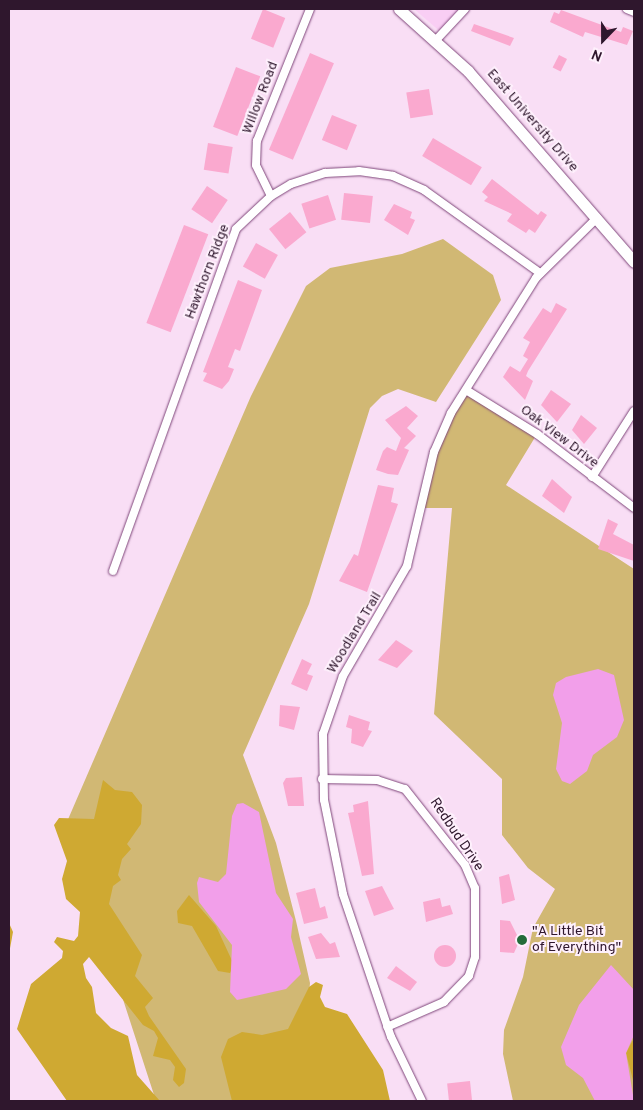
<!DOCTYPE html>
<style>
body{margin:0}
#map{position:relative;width:643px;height:1110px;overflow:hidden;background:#f9def5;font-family:Overpass,sans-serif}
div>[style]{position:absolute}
.built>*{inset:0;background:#f9cef4}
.green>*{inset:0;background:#d1b874}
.forest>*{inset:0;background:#cfa932}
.water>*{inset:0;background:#f29fea}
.building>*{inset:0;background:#faa9cf;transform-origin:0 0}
.round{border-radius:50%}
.roads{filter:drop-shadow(0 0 1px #7f467a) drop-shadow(0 0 1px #7f467a)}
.street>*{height:8px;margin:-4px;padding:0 4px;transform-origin:4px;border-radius:4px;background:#fff}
.secondary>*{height:11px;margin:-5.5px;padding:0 5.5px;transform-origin:5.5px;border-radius:5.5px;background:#fff}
.dots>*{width:14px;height:14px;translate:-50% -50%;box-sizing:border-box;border:2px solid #fef0fc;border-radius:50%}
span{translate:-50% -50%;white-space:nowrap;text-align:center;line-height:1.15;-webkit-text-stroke:4px #fef0fc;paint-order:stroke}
.street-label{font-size:14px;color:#2f172d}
.poi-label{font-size:14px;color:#2f172d}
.left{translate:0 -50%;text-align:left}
.frame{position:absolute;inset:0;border:10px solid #2f172d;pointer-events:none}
.north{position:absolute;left:578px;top:15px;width:50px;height:50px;-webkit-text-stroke:4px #fef0fc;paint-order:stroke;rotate:202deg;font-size:14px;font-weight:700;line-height:20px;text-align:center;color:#2f172d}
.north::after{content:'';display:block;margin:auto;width:18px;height:22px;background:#2f172d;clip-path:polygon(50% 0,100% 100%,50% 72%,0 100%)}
</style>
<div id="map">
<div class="built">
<i style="clip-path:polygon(414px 9px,465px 9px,443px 34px)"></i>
</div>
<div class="green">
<i style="clip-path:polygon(443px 239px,493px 275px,501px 300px,436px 402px,398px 389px,382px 396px,370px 408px,309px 604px,243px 755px,276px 843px,296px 921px,310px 983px,306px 1029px,321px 1101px,156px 1101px,66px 824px,251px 396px,306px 286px,330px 268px,402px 254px)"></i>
<i style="clip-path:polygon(466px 390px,537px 434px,506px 485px,634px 569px,634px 1101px,513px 1101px,503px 1054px,504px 1030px,523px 977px,533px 928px,555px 889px,528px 868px,502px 835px,502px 779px,434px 714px,452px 508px,423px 508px,439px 439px)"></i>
</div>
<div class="forest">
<i style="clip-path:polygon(103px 780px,115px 790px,132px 792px,142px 805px,141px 824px,127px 844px,131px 849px,122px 859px,118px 875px,121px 880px,113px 886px,109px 904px,142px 955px,135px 976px,153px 998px,145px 1007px,149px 1016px,186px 1069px,184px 1083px,179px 1087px,173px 1080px,175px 1067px,170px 1060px,153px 1056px,158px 1038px,154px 1031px,143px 1025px,89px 957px,83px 964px,86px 978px,92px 987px,96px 1013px,111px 1028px,128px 1036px,137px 1075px,160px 1101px,67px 1101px,17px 1029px,31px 984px,62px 958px,63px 951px,54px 942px,57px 937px,74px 941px,78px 936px,80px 912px,66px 899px,62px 879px,67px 861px,54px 825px,59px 818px,94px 819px)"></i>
<i style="clip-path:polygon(189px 895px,216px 926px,234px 965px,230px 973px,218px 971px,192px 926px,178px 923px,177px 911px)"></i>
<i style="clip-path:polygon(9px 923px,13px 932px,9px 954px)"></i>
<i style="clip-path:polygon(316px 982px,323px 985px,320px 997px,325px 1007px,347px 1014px,383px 1070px,390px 1101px,232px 1101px,221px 1057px,228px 1039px,242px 1032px,262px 1035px,288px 1029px,309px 987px)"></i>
<i style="clip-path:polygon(634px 1038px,634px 1084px,626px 1053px)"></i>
</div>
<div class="water">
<i style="clip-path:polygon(598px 669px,614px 675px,624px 720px,617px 737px,593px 755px,587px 771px,570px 784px,562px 781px,556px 769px,562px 723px,553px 695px,556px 683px,566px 677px)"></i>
<i style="clip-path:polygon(243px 803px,259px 812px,276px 893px,293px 919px,291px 937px,301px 974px,286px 989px,237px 1000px,230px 992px,232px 945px,199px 902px,197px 883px,199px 877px,218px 882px,226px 874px,232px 816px,237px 804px)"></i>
<i style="clip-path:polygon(611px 965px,634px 990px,634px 1035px,626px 1053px,634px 1101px,595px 1101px,583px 1078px,566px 1065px,561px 1047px,579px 1005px)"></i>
</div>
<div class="building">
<i style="left:263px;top:9px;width:24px;height:32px;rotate:22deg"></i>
<i style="clip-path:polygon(561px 10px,621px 32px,623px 27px,633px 31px,627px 45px,585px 32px,583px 37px,550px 22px,554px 12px,559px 14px)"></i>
<i style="clip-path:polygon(474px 24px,514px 38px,510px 46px,471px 31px)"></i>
<i style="left:310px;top:53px;width:26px;height:105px;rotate:23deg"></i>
<i style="left:559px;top:55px;width:9px;height:14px;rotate:27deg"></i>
<i style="left:236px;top:67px;width:26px;height:64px;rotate:21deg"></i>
<i style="left:429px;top:89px;width:26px;height:23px;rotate:81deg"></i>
<i style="left:332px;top:115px;width:27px;height:27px;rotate:22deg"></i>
<i style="left:433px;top:138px;width:57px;height:21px;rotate:31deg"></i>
<i style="left:208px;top:143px;width:25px;height:27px;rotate:9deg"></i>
<i style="clip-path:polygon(492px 179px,538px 215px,541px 211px,547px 215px,535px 233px,529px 229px,526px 233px,507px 221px,512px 214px,484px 201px,488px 197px,482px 192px)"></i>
<i style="left:207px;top:186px;width:25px;height:28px;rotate:34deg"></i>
<i style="left:344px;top:193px;width:29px;height:27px;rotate:6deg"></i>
<i style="left:328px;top:195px;width:26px;height:28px;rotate:72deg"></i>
<i style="clip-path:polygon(394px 204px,412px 212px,410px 218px,415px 220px,408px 235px,384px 220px)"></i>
<i style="left:290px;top:212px;width:26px;height:27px;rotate:51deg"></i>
<i style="left:184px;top:225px;width:26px;height:105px;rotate:21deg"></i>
<i style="left:256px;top:243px;width:25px;height:27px;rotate:29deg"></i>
<i style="clip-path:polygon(238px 280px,262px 290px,240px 351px,235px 349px,228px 367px,234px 369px,229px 381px,222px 389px,203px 381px,207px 373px,203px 372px)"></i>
<i style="clip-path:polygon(556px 303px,567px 309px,528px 371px,526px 376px,533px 381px,525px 400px,503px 377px,510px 366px,520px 372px,528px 359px,523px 356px,530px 342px,523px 338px,543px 308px,551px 313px)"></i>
<i style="clip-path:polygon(551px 390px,571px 404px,557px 422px,541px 405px)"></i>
<i style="clip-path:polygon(406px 406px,418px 416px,407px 428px,416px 436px,404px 448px,409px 450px,398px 475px,388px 474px,376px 470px,383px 451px,387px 447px,396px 451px,401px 438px,385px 420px)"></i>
<i style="clip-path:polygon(581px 415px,597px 428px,584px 444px,572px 430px)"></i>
<i style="clip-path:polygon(552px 479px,572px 497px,564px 513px,542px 496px)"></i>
<i style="clip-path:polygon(378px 485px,394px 488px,391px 502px,398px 504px,367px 592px,339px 581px,354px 554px,358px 556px)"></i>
<i style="clip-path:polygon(608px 519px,618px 524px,613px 534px,634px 545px,634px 561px,598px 549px)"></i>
<i style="clip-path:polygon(396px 640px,413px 651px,397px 668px,378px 660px)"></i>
<i style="clip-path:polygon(302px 659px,312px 664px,307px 674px,313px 676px,307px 691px,291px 684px)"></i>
<i style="clip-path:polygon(280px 705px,300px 707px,294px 730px,279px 726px)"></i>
<i style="clip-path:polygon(349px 715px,370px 722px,368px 730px,372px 731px,363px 747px,351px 743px,352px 729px,346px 727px)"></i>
<i style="clip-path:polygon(302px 777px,304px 806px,288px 806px,283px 783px,286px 778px)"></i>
<i style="clip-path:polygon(368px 801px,374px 874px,362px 876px,348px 813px,354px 812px,353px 805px)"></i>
<i style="clip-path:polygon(509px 874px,515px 900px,502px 904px,499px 877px)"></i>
<i style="clip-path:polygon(382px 886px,394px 909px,374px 916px,365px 891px)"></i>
<i style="clip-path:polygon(315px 888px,320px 908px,325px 906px,328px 918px,304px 924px,296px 893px)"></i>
<i style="clip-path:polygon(440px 898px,442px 907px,450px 905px,453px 914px,426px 922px,423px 902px)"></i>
<i style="clip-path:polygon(500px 920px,510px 921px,517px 935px,522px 935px,514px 953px,500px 952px)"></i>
<i style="clip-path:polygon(321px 933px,330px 944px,335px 942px,340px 957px,316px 959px,308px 937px)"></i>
<i class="round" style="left:434px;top:945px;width:22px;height:22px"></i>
<i style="clip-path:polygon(396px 966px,417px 982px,410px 991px,387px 978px)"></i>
<i style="left:470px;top:1081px;width:20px;height:23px;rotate:84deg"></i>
</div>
<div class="roads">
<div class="street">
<i style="left:627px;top:9px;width:8px;rotate:23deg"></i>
<i style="left:437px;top:39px;width:41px;rotate:-47deg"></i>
<i style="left:271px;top:196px;width:34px;rotate:-116deg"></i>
<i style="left:256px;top:165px;width:24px;rotate:-88deg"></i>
<i style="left:257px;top:141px;width:142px;rotate:-68.1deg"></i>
<i style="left:466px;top:390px;width:84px;rotate:31.8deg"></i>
<i style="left:537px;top:434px;width:122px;rotate:37.3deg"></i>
<i style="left:592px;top:477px;width:78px;rotate:-57.5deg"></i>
<i style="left:113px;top:571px;width:363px;rotate:-70.2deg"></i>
<i style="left:236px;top:229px;width:48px;rotate:-43.3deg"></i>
<i style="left:271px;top:196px;width:23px;rotate:-31deg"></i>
<i style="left:291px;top:184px;width:36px;rotate:-18deg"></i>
<i style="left:325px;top:173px;width:34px;rotate:-3deg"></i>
<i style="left:359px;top:171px;width:34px;rotate:8deg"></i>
<i style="left:393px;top:176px;width:34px;rotate:24deg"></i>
<i style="left:424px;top:190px;width:143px;rotate:35.6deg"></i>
<i style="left:322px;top:779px;width:55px;rotate:1deg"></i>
<i style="left:377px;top:780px;width:29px;rotate:18deg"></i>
<i style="left:405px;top:789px;width:97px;rotate:51.7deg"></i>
<i style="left:465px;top:865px;width:25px;rotate:67deg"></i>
<i style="left:475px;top:888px;width:69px;rotate:90deg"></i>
<i style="left:475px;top:957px;width:20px;rotate:108deg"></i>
<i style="left:469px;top:976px;width:36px;rotate:134deg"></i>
<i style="left:444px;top:1002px;width:62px;rotate:156.3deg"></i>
<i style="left:422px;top:1101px;width:71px;rotate:-115.8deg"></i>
<i style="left:391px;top:1037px;width:151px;rotate:-108.6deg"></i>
<i style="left:343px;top:894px;width:96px;rotate:-101.4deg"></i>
<i style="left:324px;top:800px;width:66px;rotate:-90.9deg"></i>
<i style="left:323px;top:734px;width:61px;rotate:-71deg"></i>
<i style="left:343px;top:676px;width:127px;rotate:-59.8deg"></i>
<i style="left:407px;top:566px;width:117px;rotate:-76.7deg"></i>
<i style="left:434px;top:452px;width:43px;rotate:-66.4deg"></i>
<i style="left:451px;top:413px;width:160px;rotate:-57.8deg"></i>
<i style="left:536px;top:278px;width:86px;rotate:-44.5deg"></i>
</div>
<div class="secondary">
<i style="left:399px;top:9px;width:93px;rotate:41.9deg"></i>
<i style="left:468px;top:71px;width:253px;rotate:49deg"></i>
</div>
</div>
<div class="dots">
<i style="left:522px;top:940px;background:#236c3a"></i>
</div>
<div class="street-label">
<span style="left:261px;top:98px;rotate:-69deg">Willow Road</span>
<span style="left:532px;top:121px;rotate:49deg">East University Drive</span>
<span style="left:208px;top:272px;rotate:-69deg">Hawthorn Ridge</span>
<span style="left:559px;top:437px;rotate:37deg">Oak View Drive</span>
<span style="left:355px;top:633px;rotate:-59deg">Woodland Trail</span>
<span style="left:456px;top:835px;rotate:56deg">Redbud Drive</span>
</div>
<div class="poi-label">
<span class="left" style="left:532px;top:940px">"A Little Bit<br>of Everything"</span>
</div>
<div class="frame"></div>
<div class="north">N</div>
</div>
